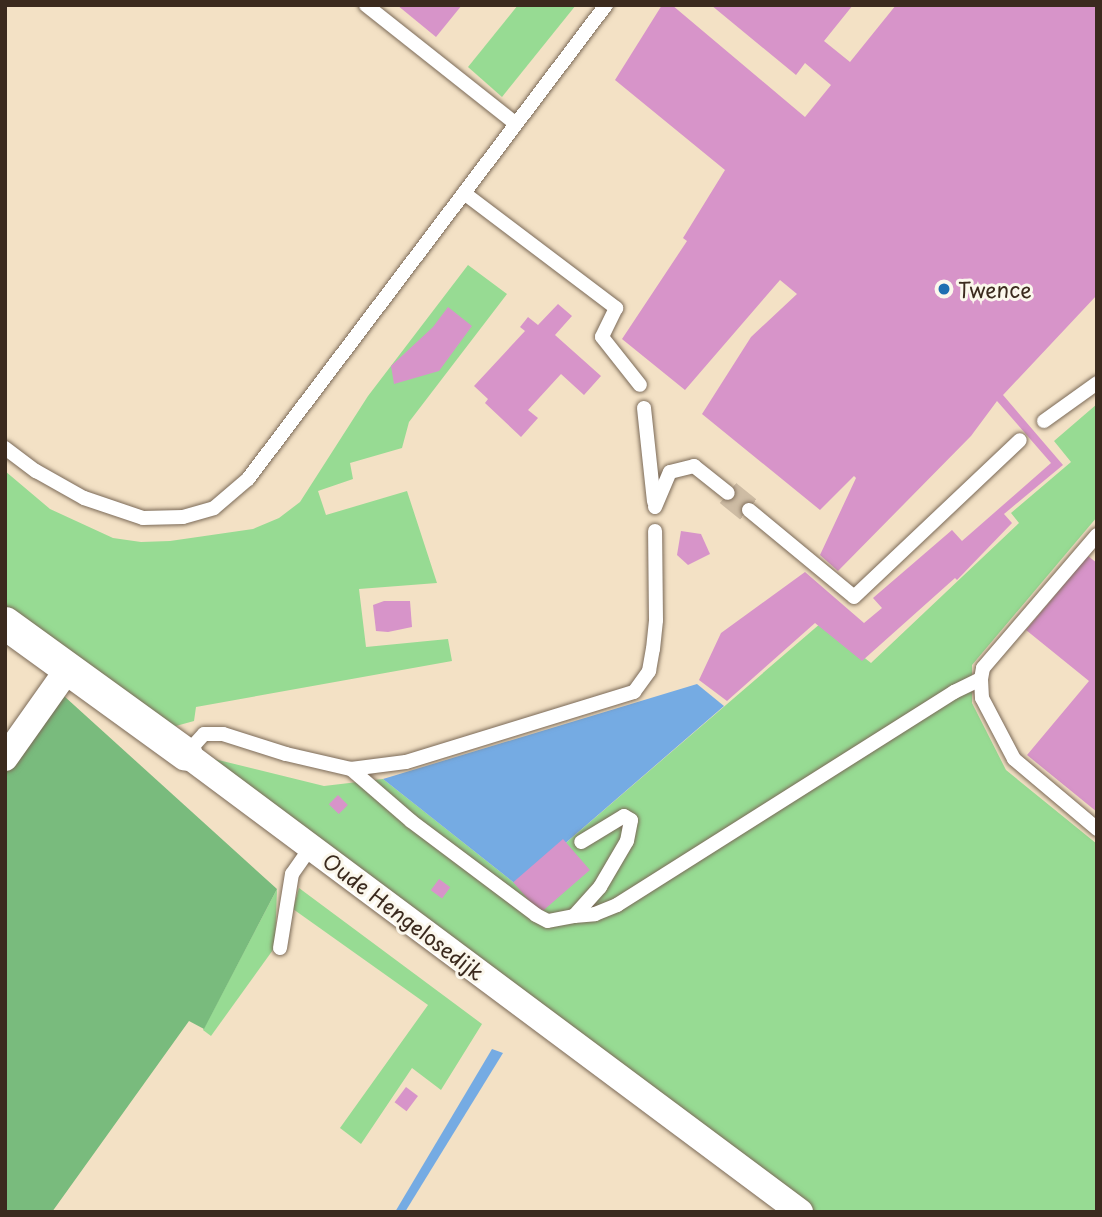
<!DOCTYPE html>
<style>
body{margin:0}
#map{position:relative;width:1102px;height:1217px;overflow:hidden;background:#f3e1c5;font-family:"Playpen Sans",sans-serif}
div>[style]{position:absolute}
.green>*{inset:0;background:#97db93}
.forest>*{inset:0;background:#79bb7d}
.water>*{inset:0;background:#75abe3}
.building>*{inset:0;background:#d794c9;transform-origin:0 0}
.minor-tunnel>*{height:26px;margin-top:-13px;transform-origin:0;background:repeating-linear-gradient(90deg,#cebca4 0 26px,transparent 0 39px)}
.roads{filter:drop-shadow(0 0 2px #7b6a58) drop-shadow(0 0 2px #7b6a58)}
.service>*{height:14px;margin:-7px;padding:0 7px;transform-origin:7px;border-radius:7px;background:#fff}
.minor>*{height:26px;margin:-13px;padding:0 13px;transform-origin:13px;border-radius:13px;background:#fff}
.tertiary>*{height:33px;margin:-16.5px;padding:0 16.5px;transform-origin:16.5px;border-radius:16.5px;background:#fff}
.dots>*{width:19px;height:19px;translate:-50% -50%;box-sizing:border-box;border:4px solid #fbf7ec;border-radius:50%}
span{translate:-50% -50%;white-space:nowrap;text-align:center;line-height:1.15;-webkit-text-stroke:6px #fbf7ec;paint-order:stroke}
.poi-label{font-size:21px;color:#3b2a1e}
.left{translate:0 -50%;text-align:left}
.street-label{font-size:21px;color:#3b2a1e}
.frame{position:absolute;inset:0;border:7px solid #3b2a1e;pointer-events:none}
</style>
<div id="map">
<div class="green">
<i style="clip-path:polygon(518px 5px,576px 5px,502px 97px,468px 67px)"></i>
<i style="clip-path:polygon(468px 265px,507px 294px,409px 422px,402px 448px,350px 463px,353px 479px,318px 491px,326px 515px,407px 491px,437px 583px,359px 589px,366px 647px,448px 639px,452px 661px,196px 707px,194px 721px,165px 729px,5px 607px,5px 471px,50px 509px,113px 538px,141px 542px,170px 541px,253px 529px,279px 518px,300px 502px,368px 396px)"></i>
<i style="clip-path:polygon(1097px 404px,1097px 517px,972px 665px,972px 703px,1006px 770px,1097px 844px,1097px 1212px,812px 1212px,202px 756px,324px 786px,383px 779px,517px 885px,821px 623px,871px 663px,1019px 523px,1011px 513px,1071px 462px,1054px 441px)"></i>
<i style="clip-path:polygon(299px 888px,482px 1024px,441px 1090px,412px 1068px,361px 1144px,340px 1128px,428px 1005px,293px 909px)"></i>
<i style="clip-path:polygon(277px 889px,275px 947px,211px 1036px,203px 1030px)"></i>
</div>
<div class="forest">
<i style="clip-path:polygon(64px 696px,277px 889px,204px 1029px,189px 1021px,52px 1212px,5px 1212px,5px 773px)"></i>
</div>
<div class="water">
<i style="clip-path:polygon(697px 684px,724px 706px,517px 885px,383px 779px)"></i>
<i style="clip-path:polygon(492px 1049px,503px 1053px,405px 1212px,395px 1212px)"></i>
</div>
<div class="building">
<i style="clip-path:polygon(397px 5px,462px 5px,436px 37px)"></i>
<i style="clip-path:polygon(662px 5px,672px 5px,805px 117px,831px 85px,805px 63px,796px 75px,711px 5px,853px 5px,824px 41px,850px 62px,896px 5px,1097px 5px,1097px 295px,1003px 395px,1063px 465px,1004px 514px,1012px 523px,957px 580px,955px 578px,862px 661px,815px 623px,727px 701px,699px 680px,721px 633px,805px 572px,864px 623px,882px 608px,873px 598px,952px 530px,962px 541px,1051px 463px,997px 401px,971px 436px,838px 571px,820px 555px,856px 478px,854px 476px,820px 510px,702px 414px,751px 337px,797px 294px,780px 280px,685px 390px,622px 339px,687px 241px,683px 238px,725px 170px,615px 80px)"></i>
<i style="clip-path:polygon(558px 304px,572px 316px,555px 335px,601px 376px,584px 395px,561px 374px,528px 410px,538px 418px,521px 437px,485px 403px,488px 399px,474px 386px,525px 331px,520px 327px,528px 317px,538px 325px)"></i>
<i style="clip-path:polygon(448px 307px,472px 326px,439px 371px,394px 384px,391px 366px,433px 327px)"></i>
<i style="clip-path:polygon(681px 531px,701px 534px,710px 554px,688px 565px,677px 555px)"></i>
<i style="clip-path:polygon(1088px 556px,1097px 563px,1097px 812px,1027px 755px,1089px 681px,1026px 630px)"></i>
<i style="clip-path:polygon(384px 601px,410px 601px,412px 627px,388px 632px,376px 631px,373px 605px)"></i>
<i style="left:338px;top:795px;width:14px;height:13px;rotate:45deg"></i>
<i style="left:563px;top:839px;width:41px;height:66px;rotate:49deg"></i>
<i style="left:439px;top:879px;width:14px;height:14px;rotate:36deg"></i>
<i style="left:406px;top:1087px;width:15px;height:19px;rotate:37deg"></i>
</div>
<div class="minor-tunnel">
<i style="left:728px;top:493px;width:27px;rotate:39deg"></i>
</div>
<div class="roads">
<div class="service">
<i style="left:366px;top:5px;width:191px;rotate:38.4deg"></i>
<i style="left:464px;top:193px;width:191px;rotate:37.1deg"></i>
<i style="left:616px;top:308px;width:32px;rotate:116deg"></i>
<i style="left:602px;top:337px;width:61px;rotate:51.6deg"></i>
<i style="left:644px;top:408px;width:94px;rotate:83.9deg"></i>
<i style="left:1044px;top:421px;width:65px;rotate:-35.6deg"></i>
<i style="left:5px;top:448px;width:39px;rotate:37deg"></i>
<i style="left:36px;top:471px;width:55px;rotate:29.4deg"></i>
<i style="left:84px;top:498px;width:62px;rotate:18.7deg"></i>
<i style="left:143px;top:518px;width:40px;rotate:-1.4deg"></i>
<i style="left:183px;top:517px;width:32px;rotate:-16deg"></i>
<i style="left:214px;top:508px;width:45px;rotate:-40.5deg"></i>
<i style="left:248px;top:479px;width:594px;rotate:-52.94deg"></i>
<i style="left:655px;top:507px;width:38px;rotate:-67deg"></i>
<i style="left:670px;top:472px;width:25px;rotate:-14deg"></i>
<i style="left:694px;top:466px;width:43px;rotate:38.5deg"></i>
<i style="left:749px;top:510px;width:136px;rotate:39.6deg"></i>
<i style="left:854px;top:597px;width:228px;rotate:-43.4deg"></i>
<i style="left:1097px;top:535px;width:175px;rotate:130.6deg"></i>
<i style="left:983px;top:668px;width:11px;rotate:100deg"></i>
<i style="left:981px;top:679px;width:19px;rotate:87deg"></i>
<i style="left:982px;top:698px;width:69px;rotate:62.3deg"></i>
<i style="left:1014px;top:759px;width:109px;rotate:40.1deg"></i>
<i style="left:186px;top:754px;width:27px;rotate:-48deg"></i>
<i style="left:204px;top:734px;width:19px"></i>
<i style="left:223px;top:734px;width:66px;rotate:17.6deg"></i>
<i style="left:286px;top:754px;width:67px;rotate:13deg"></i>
<i style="left:351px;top:769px;width:55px;rotate:-7.3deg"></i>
<i style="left:406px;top:762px;width:239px;rotate:-17.1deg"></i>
<i style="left:634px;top:692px;width:26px;rotate:-54deg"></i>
<i style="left:649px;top:671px;width:22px;rotate:-80deg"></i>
<i style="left:653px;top:649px;width:29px;rotate:-84deg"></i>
<i style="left:656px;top:620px;width:89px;rotate:-90.6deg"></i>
<i style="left:351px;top:769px;width:79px;rotate:40.9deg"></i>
<i style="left:411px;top:821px;width:156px;rotate:36.9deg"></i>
<i style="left:536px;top:915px;width:13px;rotate:27deg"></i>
<i style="left:548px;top:921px;width:26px;rotate:-11deg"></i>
<i style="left:574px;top:916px;width:39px;rotate:-48deg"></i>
<i style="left:600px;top:887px;width:53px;rotate:-59.6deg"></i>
<i style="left:627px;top:841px;width:21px;rotate:-79deg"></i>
<i style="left:631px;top:820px;width:8px;rotate:-150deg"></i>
<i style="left:624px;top:816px;width:50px;rotate:148.8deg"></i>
<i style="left:574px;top:916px;width:21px;rotate:-5deg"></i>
<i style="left:595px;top:914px;width:24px;rotate:-22deg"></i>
<i style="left:617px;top:905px;width:399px;rotate:-32.3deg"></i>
<i style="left:954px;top:692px;width:30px;rotate:-26deg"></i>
<i style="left:280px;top:948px;width:75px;rotate:-80.8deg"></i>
<i style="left:292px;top:874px;width:33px;rotate:-55deg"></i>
</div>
<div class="minor">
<i style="left:186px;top:754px;width:766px;rotate:36.72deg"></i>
<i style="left:5px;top:758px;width:109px;rotate:-54.7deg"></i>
</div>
<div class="tertiary">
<i style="left:5px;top:623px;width:223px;rotate:35.9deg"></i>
</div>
</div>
<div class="dots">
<i style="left:944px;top:289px;background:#1f6fb2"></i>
</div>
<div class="poi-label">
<span class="left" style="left:958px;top:289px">Twence</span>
</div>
<div class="street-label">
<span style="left:404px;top:916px;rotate:37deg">Oude Hengelosedijk</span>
</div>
<div class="frame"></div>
</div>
